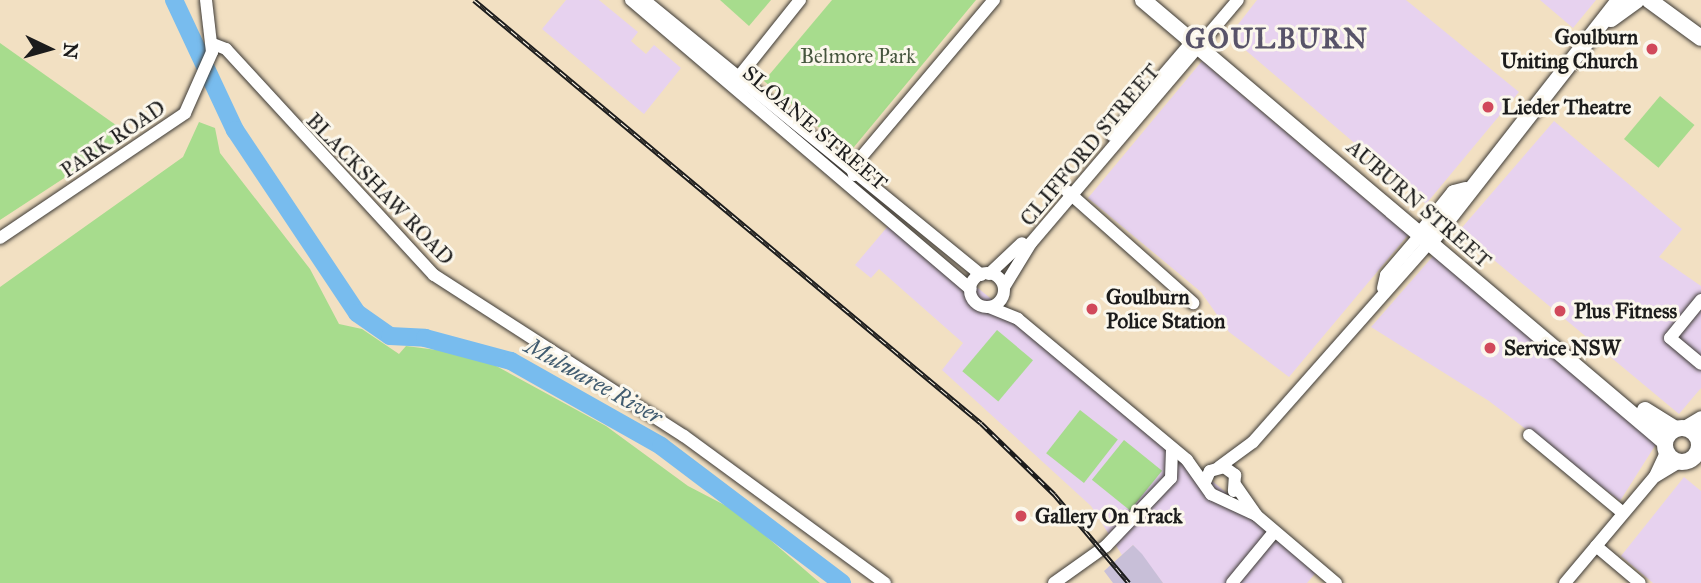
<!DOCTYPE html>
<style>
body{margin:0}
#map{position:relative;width:1701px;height:583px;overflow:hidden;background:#f2e0c2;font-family:"IM FELL Great Primer",serif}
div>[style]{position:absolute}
.built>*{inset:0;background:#e7d2ef}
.industrial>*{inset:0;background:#c8bfd8}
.green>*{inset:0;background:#a7dc8d;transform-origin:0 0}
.river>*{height:18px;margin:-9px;padding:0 9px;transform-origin:9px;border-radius:9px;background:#78bcee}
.roads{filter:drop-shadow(0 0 2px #3c3935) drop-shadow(0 0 2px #3c3935)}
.minor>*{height:12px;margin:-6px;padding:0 6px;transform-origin:6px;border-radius:6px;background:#fff}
.minor>.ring{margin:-6px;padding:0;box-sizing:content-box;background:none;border:12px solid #fff;border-radius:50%}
.major>*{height:16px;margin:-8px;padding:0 8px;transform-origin:8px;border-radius:8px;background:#fff}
.major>.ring{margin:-8px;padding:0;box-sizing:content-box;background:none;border:16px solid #fff;border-radius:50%}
.rail>*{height:5px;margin-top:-2.5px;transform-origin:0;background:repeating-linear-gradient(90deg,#fbf7ec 0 8px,#1c1c1c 0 16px);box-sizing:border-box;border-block:2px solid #1c1c1c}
.dots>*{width:19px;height:19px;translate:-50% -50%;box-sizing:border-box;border:4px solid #fbf7ec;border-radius:50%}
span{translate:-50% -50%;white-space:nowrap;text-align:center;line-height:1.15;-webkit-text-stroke:6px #fbf7ec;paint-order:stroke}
.poi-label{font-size:21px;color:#1c1c1c;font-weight:700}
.right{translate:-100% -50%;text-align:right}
.left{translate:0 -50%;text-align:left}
.park-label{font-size:21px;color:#46563e}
.street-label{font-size:21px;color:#1c1c1c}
.water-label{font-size:23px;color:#415c70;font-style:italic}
.district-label{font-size:28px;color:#585369;font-weight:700;letter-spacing:2px}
.north{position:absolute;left:14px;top:14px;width:70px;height:70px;-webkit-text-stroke:5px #fbf7ec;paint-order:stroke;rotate:95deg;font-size:19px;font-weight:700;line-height:28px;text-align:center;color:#1c1c1c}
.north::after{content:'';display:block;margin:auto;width:24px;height:32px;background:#1c1c1c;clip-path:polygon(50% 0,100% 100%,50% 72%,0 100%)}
</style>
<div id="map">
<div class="built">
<i style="clip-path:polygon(566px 0,599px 0,638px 32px,631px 41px,646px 54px,654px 45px,681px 68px,644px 114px,542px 29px)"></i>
<i style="clip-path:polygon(1257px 0,1406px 0,1519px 92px,1426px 204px,1229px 36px)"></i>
<i style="clip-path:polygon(1540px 0,1596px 0,1573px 28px)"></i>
<i style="clip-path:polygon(1202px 61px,1408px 235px,1289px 377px,1229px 332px,1201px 292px,1088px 198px)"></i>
<i style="clip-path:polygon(1554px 121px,1682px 229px,1659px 257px,1701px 286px,1701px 388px,1679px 414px,1459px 231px)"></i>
<i style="clip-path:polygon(894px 219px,1319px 569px,1307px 583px,1163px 583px,1133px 545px,1122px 555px,1091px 506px,942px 370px,963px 343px,879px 269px,871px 278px,855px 265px)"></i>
<i style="clip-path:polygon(1434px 255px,1658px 441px,1620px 501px,1489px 401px,1371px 327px)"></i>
<i style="clip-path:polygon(1684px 477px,1701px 491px,1701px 583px,1653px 583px,1621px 556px)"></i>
</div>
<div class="industrial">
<i style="clip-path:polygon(1133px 545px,1142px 554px,1163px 583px,1113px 583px,1104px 571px)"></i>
</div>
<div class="green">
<i style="clip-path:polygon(720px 0,771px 0,749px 26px)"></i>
<i style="clip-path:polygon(832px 0,976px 0,849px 153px,764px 81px)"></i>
<i style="clip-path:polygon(0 43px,130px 135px,0 220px)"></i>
<i style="left:1660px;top:96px;width:45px;height:56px;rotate:40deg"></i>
<i style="clip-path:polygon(199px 122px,215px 128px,220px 153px,310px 269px,339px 324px,362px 329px,399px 354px,406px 346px,476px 355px,606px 426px,688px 486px,738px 512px,820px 583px,0 583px,0 287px,183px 157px)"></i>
<i style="left:997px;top:330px;width:47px;height:54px;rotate:40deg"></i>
<i style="left:1080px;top:410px;width:48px;height:55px;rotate:38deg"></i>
<i style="left:1124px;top:440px;width:49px;height:51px;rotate:39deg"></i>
</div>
<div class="river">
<i style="left:174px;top:0;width:144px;rotate:64.9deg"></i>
<i style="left:235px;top:130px;width:220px;rotate:56.3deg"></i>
<i style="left:357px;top:313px;width:40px;rotate:34.9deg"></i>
<i style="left:390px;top:336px;width:35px;rotate:3deg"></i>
<i style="left:425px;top:338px;width:89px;rotate:15deg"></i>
<i style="left:511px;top:361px;width:172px;rotate:29.5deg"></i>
<i style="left:661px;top:446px;width:227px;rotate:37.1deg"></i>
</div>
<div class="roads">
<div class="minor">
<i style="left:631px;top:0;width:446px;rotate:40.4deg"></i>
<i style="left:644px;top:0;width:435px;rotate:39.2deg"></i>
<i style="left:213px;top:44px;width:14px;rotate:21deg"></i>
<i style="left:226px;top:49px;width:307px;rotate:47.4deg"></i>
<i style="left:434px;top:275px;width:297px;rotate:32.8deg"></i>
<i style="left:684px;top:436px;width:249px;rotate:36.2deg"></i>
<i style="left:737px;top:79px;width:101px;rotate:-51.4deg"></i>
<i style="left:1112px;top:135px;width:129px;rotate:-49.4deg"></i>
<i style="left:854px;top:175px;width:7px;rotate:-106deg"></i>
<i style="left:852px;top:168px;width:220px;rotate:-49.8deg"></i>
<i style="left:1067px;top:191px;width:169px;rotate:41.6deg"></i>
<i style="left:0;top:238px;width:223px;rotate:-34deg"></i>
<i style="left:185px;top:113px;width:67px;rotate:-66.1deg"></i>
<i style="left:212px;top:52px;width:52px;rotate:-96.6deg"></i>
<i class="ring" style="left:970px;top:273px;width:22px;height:22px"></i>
<i style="left:989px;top:274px;width:45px;rotate:-43.2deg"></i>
<i style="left:1004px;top:287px;width:52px;rotate:-58.5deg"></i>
<i style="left:1031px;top:243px;width:319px;rotate:-49.6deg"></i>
<i style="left:1383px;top:288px;width:13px;rotate:-77deg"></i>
<i style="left:1386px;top:275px;width:55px;rotate:-49.4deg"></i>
<i style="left:1701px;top:300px;width:49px;rotate:129.2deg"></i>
<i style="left:1670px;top:338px;width:40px;rotate:40deg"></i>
<i style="left:989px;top:307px;width:31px;rotate:22deg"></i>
<i style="left:1018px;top:319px;width:220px;rotate:39.8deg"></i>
<i style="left:1187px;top:460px;width:42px;rotate:54.8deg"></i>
<i style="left:1211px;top:494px;width:50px;rotate:25deg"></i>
<i style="left:1683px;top:428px;width:21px;rotate:-31deg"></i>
<i style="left:1529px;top:435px;width:122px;rotate:39.7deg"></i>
<i style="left:1698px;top:438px;width:9px;rotate:-72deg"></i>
<i style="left:1219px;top:467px;width:42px;rotate:-36.3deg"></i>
<i style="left:1253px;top:442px;width:268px;rotate:-48.5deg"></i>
<i style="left:1656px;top:476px;width:27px;rotate:-31deg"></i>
<i style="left:1205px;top:482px;width:12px;rotate:-66deg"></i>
<i style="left:1210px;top:471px;width:15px;rotate:-16deg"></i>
<i style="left:1224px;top:467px;width:14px;rotate:36deg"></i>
<i style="left:1235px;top:475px;width:16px;rotate:94deg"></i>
<i style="left:1236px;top:486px;width:35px;rotate:55deg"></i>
<i style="left:1256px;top:515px;width:105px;rotate:40.4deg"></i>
<i style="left:1596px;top:546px;width:57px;rotate:40.1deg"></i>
<i style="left:1054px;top:583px;width:64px;rotate:-35.4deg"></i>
<i style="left:1106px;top:546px;width:94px;rotate:-46.3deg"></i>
<i style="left:1171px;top:478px;width:30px;rotate:-88deg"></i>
<i style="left:1232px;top:583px;width:66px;rotate:-50.5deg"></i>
<i style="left:1565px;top:583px;width:140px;rotate:-49.9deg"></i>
<i style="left:1655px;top:476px;width:26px;rotate:-65deg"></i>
</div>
<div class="major">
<i style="left:1143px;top:0;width:684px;rotate:40.26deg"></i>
<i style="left:1649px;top:0;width:64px;rotate:36.2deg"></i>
<i style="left:1611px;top:19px;width:32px;rotate:-36deg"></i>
<i style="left:1422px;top:233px;width:51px;rotate:-51.3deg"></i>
<i style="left:1454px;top:193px;width:12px;rotate:-14deg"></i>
<i style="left:1431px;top:241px;width:306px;rotate:-52deg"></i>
<i style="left:1645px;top:410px;width:36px;rotate:32deg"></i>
<i class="ring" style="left:1665px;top:428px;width:18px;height:18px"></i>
</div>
</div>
<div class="rail">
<i style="left:474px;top:0;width:660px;rotate:39.84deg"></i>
<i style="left:981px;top:423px;width:102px;rotate:44.2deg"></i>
<i style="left:1054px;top:494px;width:116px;rotate:49.9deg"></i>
</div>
<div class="dots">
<i style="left:1652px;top:49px;background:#d1495b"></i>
<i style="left:1488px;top:107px;background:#d1495b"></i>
<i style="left:1092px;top:309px;background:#d1495b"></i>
<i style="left:1560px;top:311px;background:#d1495b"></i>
<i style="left:1490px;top:348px;background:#d1495b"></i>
<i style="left:1021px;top:516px;background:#d1495b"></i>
</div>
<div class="poi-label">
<span class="right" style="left:1638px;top:49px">Goulburn<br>Uniting Church</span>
<span class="left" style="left:1502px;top:107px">Lieder Theatre</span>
<span class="left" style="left:1106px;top:309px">Goulburn<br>Police Station</span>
<span class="left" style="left:1574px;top:311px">Plus Fitness</span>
<span class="left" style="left:1504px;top:348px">Service NSW</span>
<span class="left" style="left:1035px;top:516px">Gallery On Track</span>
</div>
<div class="park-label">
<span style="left:858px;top:56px">Belmore Park</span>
</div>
<div class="street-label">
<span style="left:815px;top:128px;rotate:40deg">SLOANE STREET</span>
<span style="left:113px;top:139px;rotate:-34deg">PARK ROAD</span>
<span style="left:1090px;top:145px;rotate:-50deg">CLIFFORD STREET</span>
<span style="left:380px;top:189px;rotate:46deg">BLACKSHAW ROAD</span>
<span style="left:1419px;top:204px;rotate:41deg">AUBURN STREET</span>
</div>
<div class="water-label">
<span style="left:594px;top:381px;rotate:29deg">Mulwaree River</span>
</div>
<div class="district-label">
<span style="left:1277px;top:39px">GOULBURN</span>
</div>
<div class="north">N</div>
</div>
